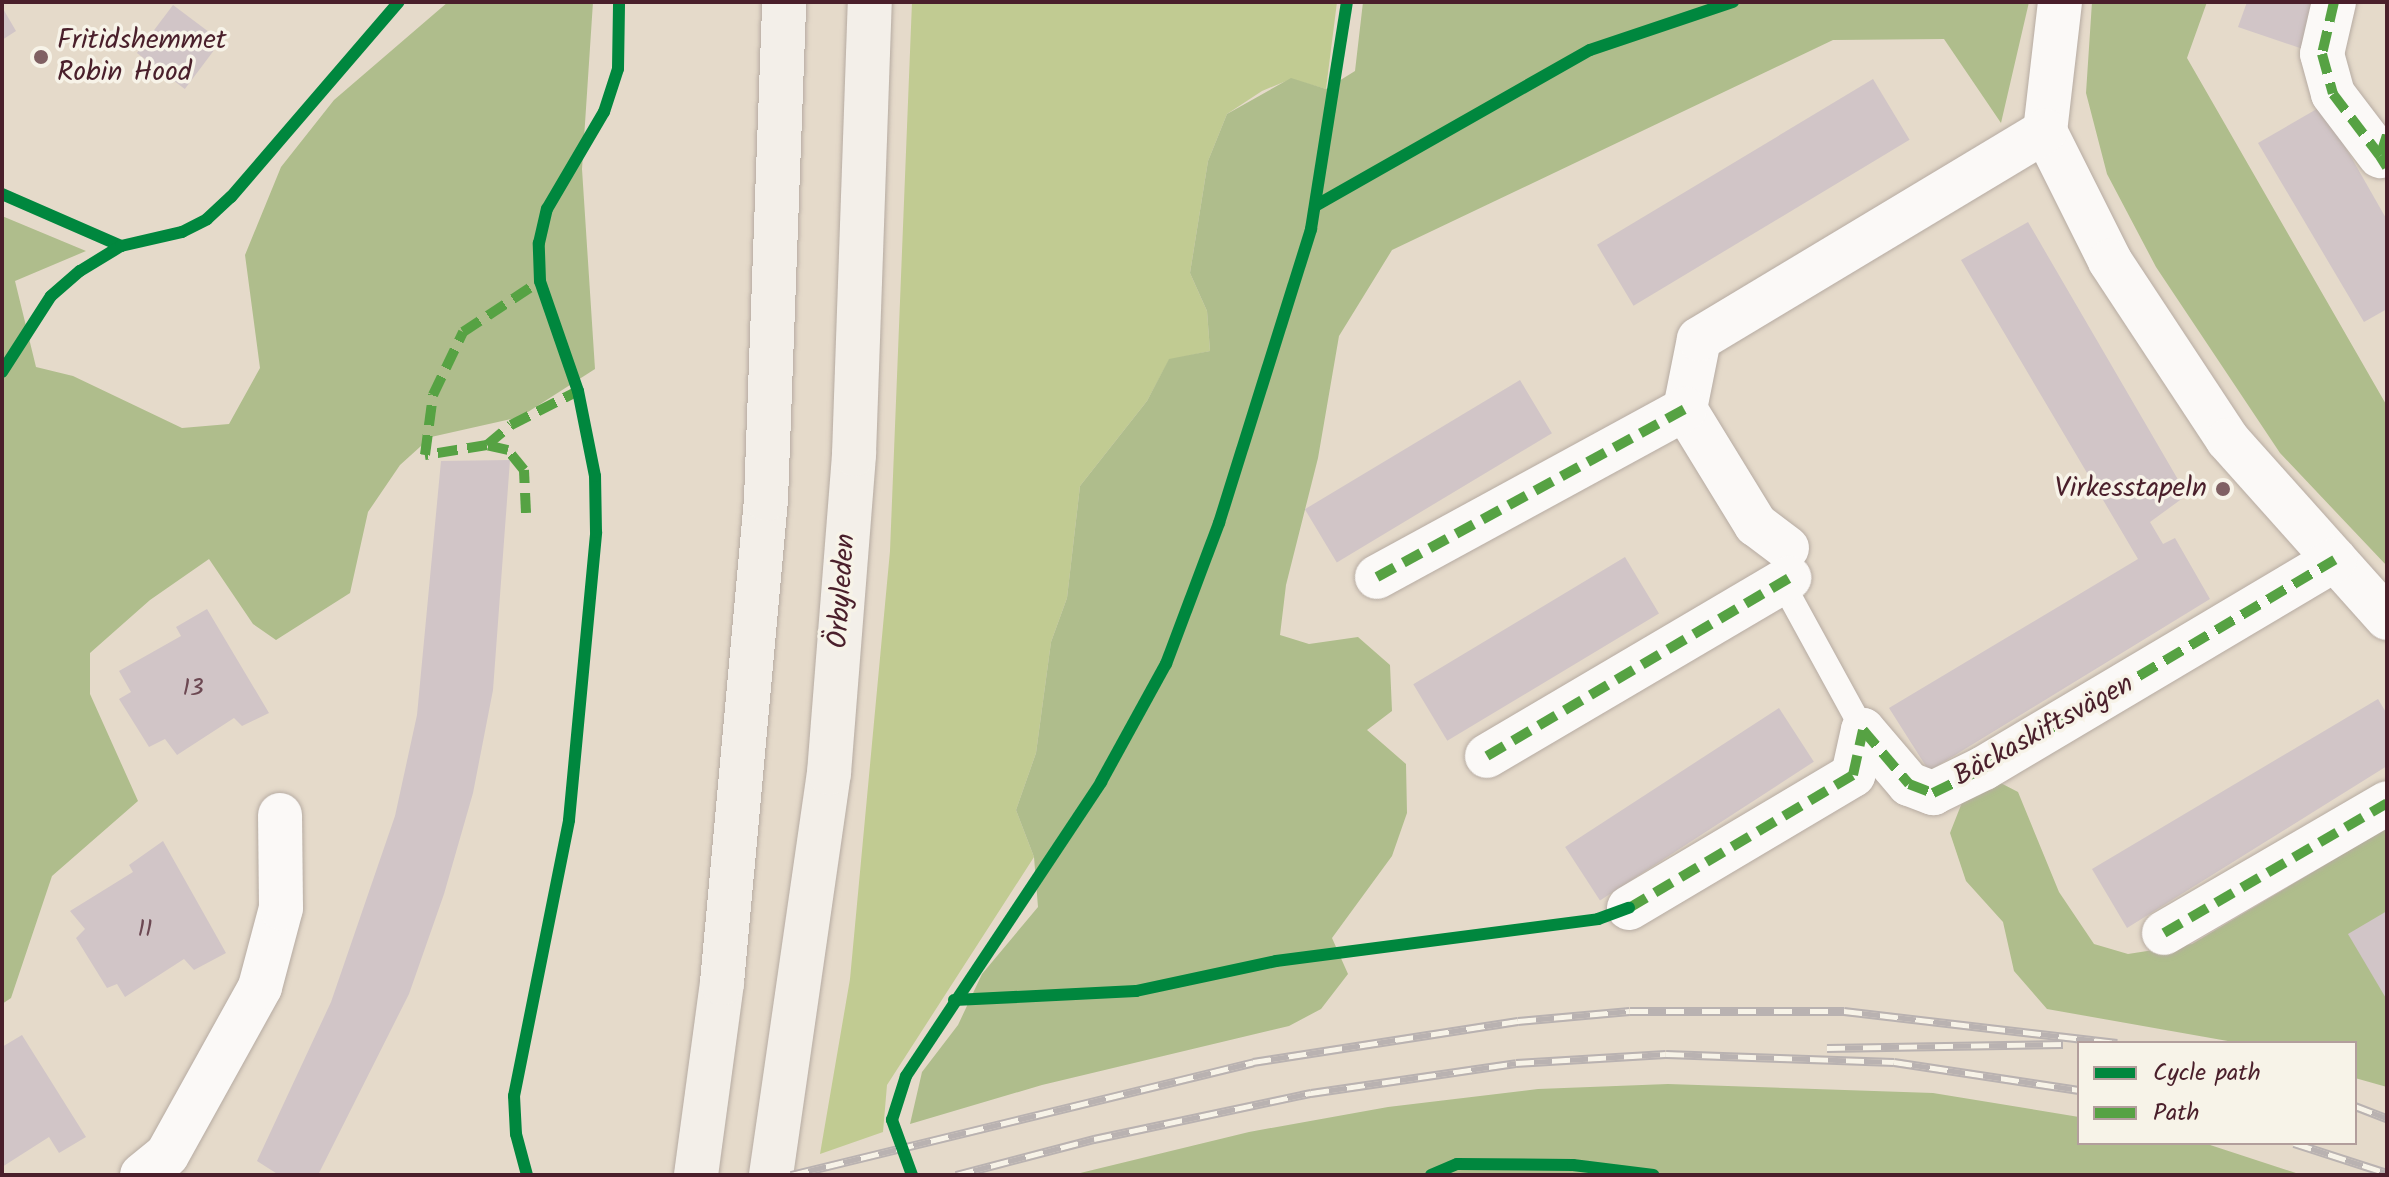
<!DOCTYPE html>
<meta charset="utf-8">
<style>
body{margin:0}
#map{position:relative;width:2389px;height:1177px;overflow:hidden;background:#e5daca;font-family:Kalam,sans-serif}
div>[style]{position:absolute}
.green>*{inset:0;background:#c1cb92}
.forest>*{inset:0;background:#afbd8c}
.building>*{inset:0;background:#d1c5c7;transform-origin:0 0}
.roads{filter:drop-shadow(0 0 2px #b6aba2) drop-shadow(0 0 2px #b6aba2)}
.service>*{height:24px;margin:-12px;padding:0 12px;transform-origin:12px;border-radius:12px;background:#fbf9f7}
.minor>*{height:44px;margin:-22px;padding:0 22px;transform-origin:22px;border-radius:22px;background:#fbf9f7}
.secondary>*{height:44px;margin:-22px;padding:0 22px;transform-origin:22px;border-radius:22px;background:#f3efe9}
.rail>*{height:9px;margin-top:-4.5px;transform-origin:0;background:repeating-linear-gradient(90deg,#f7f3e8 0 18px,#b9b2b1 0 36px);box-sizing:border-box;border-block:2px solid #b9b2b1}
.quiet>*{height:10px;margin-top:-5px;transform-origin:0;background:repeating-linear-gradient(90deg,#56a243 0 20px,transparent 0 30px)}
.cycleway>*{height:12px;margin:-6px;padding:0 6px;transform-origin:6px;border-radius:6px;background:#00873e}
.dots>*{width:22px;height:22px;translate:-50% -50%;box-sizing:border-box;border:4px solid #f7f3e8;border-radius:50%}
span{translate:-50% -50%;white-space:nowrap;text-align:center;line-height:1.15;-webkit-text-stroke:7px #f7f3e8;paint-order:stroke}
.number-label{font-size:24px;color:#6c4852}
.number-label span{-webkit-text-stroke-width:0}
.poi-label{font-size:28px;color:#4a1f2b}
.left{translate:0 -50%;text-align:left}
.right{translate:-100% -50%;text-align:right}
.street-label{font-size:28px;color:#4a1f2b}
.frame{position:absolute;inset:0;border:4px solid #4a1f2b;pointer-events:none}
.legend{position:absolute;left:2077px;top:1041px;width:280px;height:104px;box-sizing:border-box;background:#f7f3e8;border:2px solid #b29e9c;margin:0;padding:10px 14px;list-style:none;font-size:24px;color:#4a1f2b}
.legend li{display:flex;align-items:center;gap:16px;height:40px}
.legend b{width:40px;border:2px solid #b29e9c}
</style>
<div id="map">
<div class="green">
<i style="clip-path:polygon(912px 2px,1337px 2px,1326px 89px,1291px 79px,1262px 91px,1227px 114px,1208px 161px,1190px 273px,1207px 311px,1210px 351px,1169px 360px,1147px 401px,1080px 486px,1067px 598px,1051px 642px,1036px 753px,1016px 810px,1034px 857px,887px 1085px,883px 1132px,820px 1154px,850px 979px,890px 551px)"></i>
</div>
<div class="forest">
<i style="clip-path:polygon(448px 2px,593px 2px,582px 169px,595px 369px,520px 417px,431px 437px,400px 465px,368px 512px,350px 593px,276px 640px,253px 624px,209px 559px,150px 600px,90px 653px,90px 694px,138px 801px,52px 876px,11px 998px,2px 1004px,2px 216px,86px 251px,15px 281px,36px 367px,73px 376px,182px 428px,229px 424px,260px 368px,245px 255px,281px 167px,334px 100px)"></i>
<i style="clip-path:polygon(1363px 2px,2029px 2px,2001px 123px,1944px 39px,1833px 40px,1392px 250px,1339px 336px,1318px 458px,1286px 585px,1280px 635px,1309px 644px,1358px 637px,1390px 665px,1392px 711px,1367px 730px,1406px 764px,1407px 813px,1392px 856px,1332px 938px,1348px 974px,1321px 1009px,1289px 1026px,1042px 1085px,910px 1124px,922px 1072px,958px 1025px,982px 974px,1038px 907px,1034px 857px,1016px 810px,1036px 753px,1051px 642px,1067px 598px,1080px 486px,1147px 401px,1169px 359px,1210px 351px,1207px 311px,1190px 273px,1208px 161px,1227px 114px,1291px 78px,1326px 89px,1355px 71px)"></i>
<i style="clip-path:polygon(2092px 2px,2207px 2px,2187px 58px,2387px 406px,2387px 566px,2280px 453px,2156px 267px,2107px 174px,2086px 93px)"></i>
<i style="clip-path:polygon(1991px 778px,2018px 792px,2059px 892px,2094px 944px,2128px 954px,2192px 944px,2387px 828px,2387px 1087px,2355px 1078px,2355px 1043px,2239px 1043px,2047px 1009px,2014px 971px,2003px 922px,1966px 881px,1950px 833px,1963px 800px)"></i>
<i style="clip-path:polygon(1668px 1084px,1933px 1093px,2079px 1117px,2079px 1143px,2204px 1143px,2302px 1175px,1072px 1175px,1249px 1132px,1388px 1107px,1538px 1089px)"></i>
</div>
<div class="building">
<i style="clip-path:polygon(2247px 2px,2319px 2px,2303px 49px,2238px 27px)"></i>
<i style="left:173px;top:5px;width:60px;height:60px;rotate:37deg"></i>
<i style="clip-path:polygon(2px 7px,16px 31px,2px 40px)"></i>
<i style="left:1873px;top:79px;width:71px;height:322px;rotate:59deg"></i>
<i style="clip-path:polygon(2322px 106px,2387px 220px,2387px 309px,2364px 322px,2258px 143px)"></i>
<i style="clip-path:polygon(2028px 222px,2187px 495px,2150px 522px,2163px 544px,2175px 538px,2210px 599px,1929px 771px,1889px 708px,2138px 559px,1961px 260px)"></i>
<i style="left:1520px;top:380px;width:62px;height:251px;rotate:59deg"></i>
<i style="clip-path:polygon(510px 460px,493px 690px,473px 793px,444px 894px,409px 994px,318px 1175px,279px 1175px,257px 1161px,331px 1002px,395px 816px,417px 715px,441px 461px)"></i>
<i style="left:1625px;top:557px;width:66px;height:247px;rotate:59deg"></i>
<i style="clip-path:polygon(207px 609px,269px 713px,242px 726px,234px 718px,177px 755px,165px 739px,149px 747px,119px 699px,131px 692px,119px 671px,181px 636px,176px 627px)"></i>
<i style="clip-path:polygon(2378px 699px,2387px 714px,2387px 766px,2127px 928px,2092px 869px)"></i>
<i style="left:1779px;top:708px;width:64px;height:255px;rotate:57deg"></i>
<i style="clip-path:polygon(163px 841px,226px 953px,194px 970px,184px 959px,125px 997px,117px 984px,107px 988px,76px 938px,85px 929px,70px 911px,133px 872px,129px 865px)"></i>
<i style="clip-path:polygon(2387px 911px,2387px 1000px,2348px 934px)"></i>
<i style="clip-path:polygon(22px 1035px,86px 1137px,59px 1153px,49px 1137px,2px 1167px,2px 1047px)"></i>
</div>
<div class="roads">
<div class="service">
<i style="left:1788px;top:572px;width:23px;rotate:88deg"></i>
<i style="left:1789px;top:595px;width:154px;rotate:61.3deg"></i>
</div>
<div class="minor">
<i style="left:2060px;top:2px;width:130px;rotate:96.6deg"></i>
<i style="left:2045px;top:131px;width:145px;rotate:63.4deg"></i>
<i style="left:2110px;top:261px;width:214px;rotate:56.6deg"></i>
<i style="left:2228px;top:440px;width:239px;rotate:48.2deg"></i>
<i style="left:2334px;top:2px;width:53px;rotate:103deg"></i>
<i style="left:2322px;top:54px;width:41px;rotate:74.6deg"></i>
<i style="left:2333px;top:94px;width:78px;rotate:52.8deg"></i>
<i style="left:1787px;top:548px;width:39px;rotate:-143deg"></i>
<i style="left:1756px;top:525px;width:136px;rotate:-121.5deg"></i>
<i style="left:1685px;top:409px;width:71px;rotate:-78.7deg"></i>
<i style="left:1699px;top:339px;width:404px;rotate:-31deg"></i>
<i style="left:1377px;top:577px;width:351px;rotate:-28.6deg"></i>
<i style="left:1863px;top:730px;width:71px;rotate:49.6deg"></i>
<i style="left:1909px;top:784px;width:26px;rotate:21deg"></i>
<i style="left:1933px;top:793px;width:57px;rotate:-26.1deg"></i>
<i style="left:1984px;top:768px;width:408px;rotate:-30.7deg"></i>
<i style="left:1487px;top:756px;width:351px;rotate:-30.5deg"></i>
<i style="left:1629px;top:908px;width:261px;rotate:-30.7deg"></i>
<i style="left:1853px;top:775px;width:46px;rotate:-77.5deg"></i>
<i style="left:2164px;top:933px;width:258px;rotate:-30.2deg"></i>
<i style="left:142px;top:1175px;width:32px;rotate:-39deg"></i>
<i style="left:167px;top:1155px;width:192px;rotate:-61deg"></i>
<i style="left:260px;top:987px;width:82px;rotate:-75.1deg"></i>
<i style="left:281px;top:908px;width:93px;rotate:-90.6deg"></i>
</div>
<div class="secondary">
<i style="left:696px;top:1175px;width:194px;rotate:-82.3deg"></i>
<i style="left:722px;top:983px;width:486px;rotate:-84.8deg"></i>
<i style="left:766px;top:499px;width:497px;rotate:-87.9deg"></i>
<i style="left:771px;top:1175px;width:406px;rotate:-81.8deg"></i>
<i style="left:829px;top:773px;width:320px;rotate:-85.5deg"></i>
<i style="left:854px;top:454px;width:452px;rotate:-88deg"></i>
</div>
</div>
<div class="rail">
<i style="left:1827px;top:1048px;width:236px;rotate:-1deg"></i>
<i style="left:2355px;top:1106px;width:34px;rotate:21deg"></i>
<i style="left:2294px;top:1143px;width:98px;rotate:17.9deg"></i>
<i style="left:791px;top:1175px;width:476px;rotate:-13.7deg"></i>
<i style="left:1253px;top:1062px;width:268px;rotate:-8.8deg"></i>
<i style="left:1518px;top:1021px;width:112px;rotate:-5.1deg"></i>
<i style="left:1630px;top:1011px;width:214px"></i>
<i style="left:1844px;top:1011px;width:275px;rotate:6.7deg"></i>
<i style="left:956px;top:1175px;width:143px;rotate:-14.6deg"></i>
<i style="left:1094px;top:1139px;width:222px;rotate:-12deg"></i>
<i style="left:1311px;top:1093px;width:207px;rotate:-8.3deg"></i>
<i style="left:1516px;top:1063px;width:150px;rotate:-3.4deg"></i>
<i style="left:1666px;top:1054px;width:228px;rotate:2deg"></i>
<i style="left:1894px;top:1062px;width:187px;rotate:8.6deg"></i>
</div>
<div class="quiet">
<i style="left:2334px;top:2px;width:53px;rotate:103deg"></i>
<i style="left:2322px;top:54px;width:41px;rotate:74.6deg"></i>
<i style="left:2333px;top:94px;width:78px;rotate:52.8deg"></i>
<i style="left:2387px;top:135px;width:22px;rotate:108deg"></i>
<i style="left:2380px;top:156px;width:13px;rotate:58deg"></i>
<i style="left:487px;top:445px;width:31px;rotate:-40deg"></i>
<i style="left:511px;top:425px;width:75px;rotate:-26.9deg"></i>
<i style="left:526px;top:513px;width:43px;rotate:-92.7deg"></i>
<i style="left:524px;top:470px;width:26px;rotate:-129deg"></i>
<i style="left:508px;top:450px;width:22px;rotate:-167deg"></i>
<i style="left:487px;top:445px;width:63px;rotate:170.8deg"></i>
<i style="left:425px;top:455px;width:61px;rotate:-82.4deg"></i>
<i style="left:433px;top:395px;width:70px;rotate:-64.5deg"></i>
<i style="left:463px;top:332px;width:92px;rotate:-33.5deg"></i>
<i style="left:1377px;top:577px;width:351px;rotate:-28.6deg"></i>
<i style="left:1863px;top:730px;width:71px;rotate:49.6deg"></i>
<i style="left:1909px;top:784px;width:26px;rotate:21deg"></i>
<i style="left:1933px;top:793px;width:57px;rotate:-26.1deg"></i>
<i style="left:1984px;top:768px;width:408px;rotate:-30.7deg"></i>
<i style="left:1487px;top:756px;width:351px;rotate:-30.5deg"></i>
<i style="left:1629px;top:908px;width:261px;rotate:-30.7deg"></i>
<i style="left:1853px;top:775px;width:46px;rotate:-77.5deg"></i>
<i style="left:2164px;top:933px;width:258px;rotate:-30.2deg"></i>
</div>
<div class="cycleway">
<i style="left:2px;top:194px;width:130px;rotate:23.6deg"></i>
<i style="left:1315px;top:206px;width:316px;rotate:-29.6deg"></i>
<i style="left:1590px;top:50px;width:151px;rotate:-18.6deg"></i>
<i style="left:2px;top:372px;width:90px;rotate:-57.2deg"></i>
<i style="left:51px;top:296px;width:38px;rotate:-41deg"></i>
<i style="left:80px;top:271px;width:48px;rotate:-31.4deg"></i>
<i style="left:121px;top:246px;width:63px;rotate:-12.9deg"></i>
<i style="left:182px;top:232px;width:28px;rotate:-27deg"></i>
<i style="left:207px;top:219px;width:33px;rotate:-43deg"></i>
<i style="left:231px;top:197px;width:257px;rotate:-49.3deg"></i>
<i style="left:954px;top:1000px;width:182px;rotate:-2.8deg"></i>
<i style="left:1136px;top:991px;width:143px;rotate:-12.1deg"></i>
<i style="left:1276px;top:961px;width:325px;rotate:-7.4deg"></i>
<i style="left:1598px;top:919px;width:33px;rotate:-20deg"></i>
<i style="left:527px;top:1175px;width:42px;rotate:-105deg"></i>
<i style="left:516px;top:1134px;width:38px;rotate:-93deg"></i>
<i style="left:514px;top:1096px;width:281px;rotate:-78.7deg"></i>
<i style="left:569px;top:820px;width:289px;rotate:-84.6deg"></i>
<i style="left:596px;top:532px;width:56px;rotate:-91deg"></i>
<i style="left:595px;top:476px;width:87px;rotate:-101.3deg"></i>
<i style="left:578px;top:391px;width:116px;rotate:-109.1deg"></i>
<i style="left:540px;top:281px;width:38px;rotate:-92deg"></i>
<i style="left:539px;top:243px;width:35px;rotate:-77deg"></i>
<i style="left:547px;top:209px;width:113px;rotate:-59.6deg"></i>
<i style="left:604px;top:112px;width:45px;rotate:-72deg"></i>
<i style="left:618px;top:69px;width:67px;rotate:-89.1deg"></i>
<i style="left:912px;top:1175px;width:59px;rotate:-110deg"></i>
<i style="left:892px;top:1120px;width:46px;rotate:-72.3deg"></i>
<i style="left:906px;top:1076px;width:353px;rotate:-56.4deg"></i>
<i style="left:1101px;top:782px;width:135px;rotate:-61.2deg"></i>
<i style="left:1166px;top:664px;width:151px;rotate:-69.4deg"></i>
<i style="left:1219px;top:523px;width:308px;rotate:-72.6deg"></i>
<i style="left:1311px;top:229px;width:230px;rotate:-81deg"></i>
<i style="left:1431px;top:1175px;width:28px;rotate:-23deg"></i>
<i style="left:1457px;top:1164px;width:116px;rotate:0.5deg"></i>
<i style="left:1573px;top:1165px;width:81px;rotate:7.1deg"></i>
</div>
<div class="dots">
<i style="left:41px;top:57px;background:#806063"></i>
<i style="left:2223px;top:489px;background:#806063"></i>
</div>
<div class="number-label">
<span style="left:193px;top:689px">13</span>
<span style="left:145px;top:930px">11</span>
</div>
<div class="poi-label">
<span class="left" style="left:57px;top:57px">Fritidshemmet<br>Robin Hood</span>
<span class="right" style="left:2207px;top:489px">Virkesstapeln</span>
</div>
<div class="street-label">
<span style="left:843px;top:591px;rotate:-86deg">Örbyleden</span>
<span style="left:2044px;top:731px;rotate:-29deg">Bäckaskiftsvägen</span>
</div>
<div class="frame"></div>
<ul class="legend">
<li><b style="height:10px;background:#00873e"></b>Cycle path</li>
<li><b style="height:10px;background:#56a243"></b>Path</li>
</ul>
</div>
